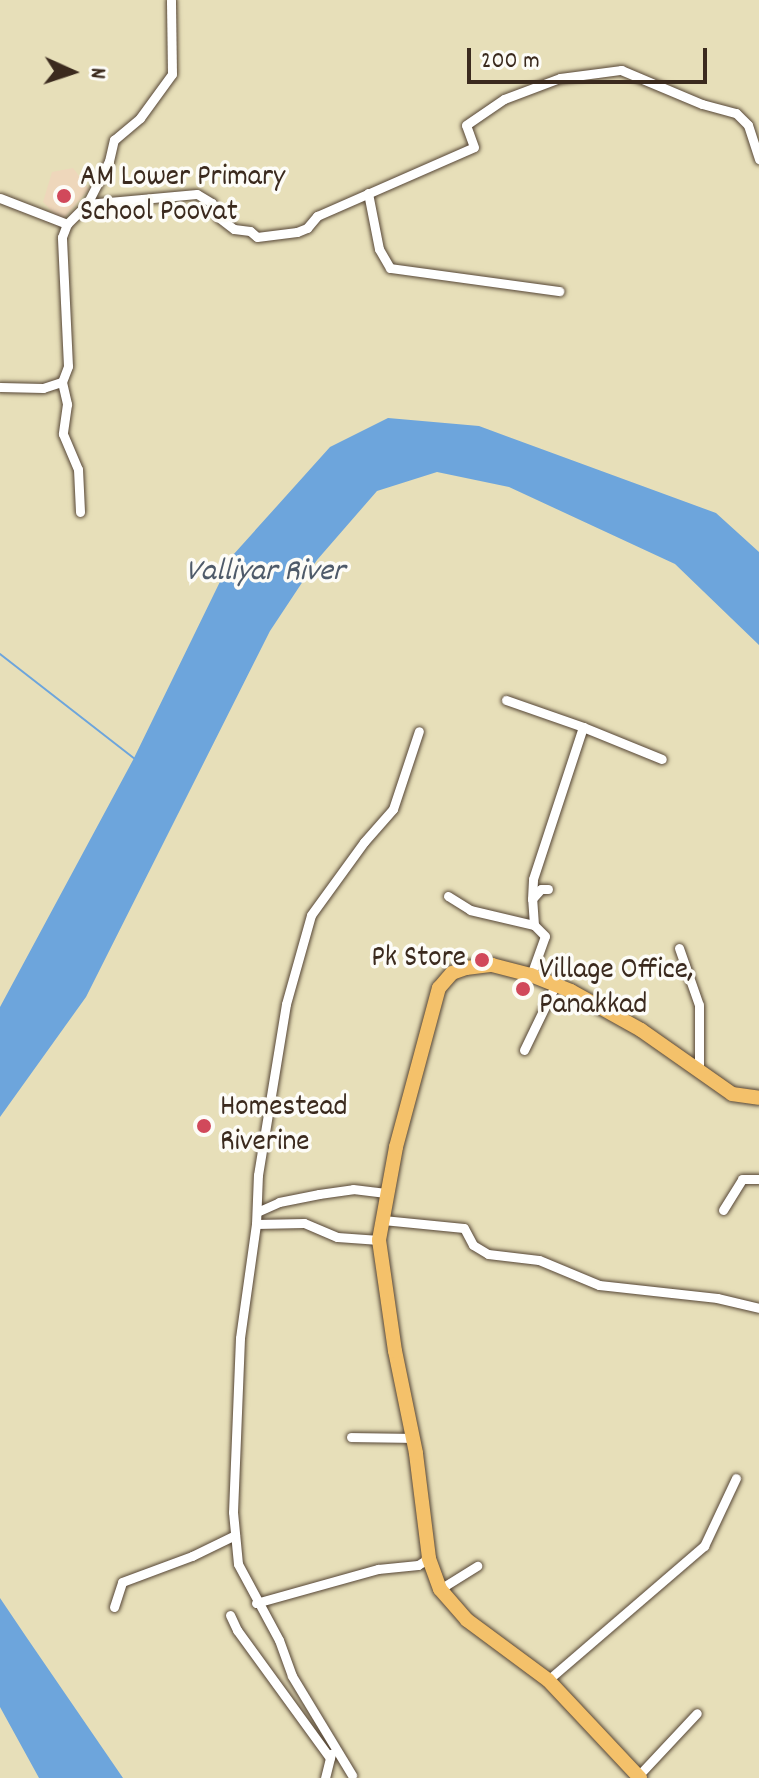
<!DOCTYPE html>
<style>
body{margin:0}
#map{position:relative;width:759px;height:1778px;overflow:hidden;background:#e7dfb9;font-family:Dekko,sans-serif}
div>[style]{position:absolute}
.built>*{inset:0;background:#eed7bb}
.water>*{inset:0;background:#6da5dc}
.stream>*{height:2px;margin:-1px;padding:0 1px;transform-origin:1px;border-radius:1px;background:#6da5dc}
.roads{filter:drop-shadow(0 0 2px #554535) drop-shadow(0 0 2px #554535)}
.street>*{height:9px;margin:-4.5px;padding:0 4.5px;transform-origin:4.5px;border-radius:4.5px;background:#fff}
.primary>*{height:14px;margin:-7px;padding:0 7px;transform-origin:7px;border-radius:7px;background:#f4c16a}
.dots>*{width:22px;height:22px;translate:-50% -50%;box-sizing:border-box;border:4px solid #fdfcf7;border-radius:50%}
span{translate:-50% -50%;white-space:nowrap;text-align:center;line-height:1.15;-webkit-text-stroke:7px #fdfcf7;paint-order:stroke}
.poi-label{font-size:30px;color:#3b2a1e}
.left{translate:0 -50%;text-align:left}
.right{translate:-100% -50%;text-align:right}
.water-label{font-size:32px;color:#4f5b6a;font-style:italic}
.north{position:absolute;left:32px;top:32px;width:80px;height:80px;-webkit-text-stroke:6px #fdfcf7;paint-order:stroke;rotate:93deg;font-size:22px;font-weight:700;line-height:32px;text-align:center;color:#3b2a1e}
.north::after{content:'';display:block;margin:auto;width:28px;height:36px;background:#3b2a1e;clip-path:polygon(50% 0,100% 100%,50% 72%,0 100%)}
.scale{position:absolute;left:467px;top:48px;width:240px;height:36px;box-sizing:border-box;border:4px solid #3b2a1e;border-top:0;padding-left:10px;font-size:24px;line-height:28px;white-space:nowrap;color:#3b2a1e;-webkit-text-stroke:6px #fdfcf7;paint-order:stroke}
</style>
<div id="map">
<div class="built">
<i style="clip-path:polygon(73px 168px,89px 189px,61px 221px,43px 202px,52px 172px)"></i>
</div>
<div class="water">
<i style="clip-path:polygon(388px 418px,479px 426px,716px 513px,759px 552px,759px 645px,675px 564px,509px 487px,437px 472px,377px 491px,317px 560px,270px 631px,86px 997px,0 1117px,0 1007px,133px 760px,233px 555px,330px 447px)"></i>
<i style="clip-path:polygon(0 1598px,27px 1638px,123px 1778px,39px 1778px,0 1707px)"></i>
</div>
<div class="stream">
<i style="left:0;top:654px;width:171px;rotate:37.9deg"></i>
</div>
<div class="roads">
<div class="street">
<i style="left:368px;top:193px;width:57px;rotate:78.9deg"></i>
<i style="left:379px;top:249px;width:22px;rotate:60deg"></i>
<i style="left:390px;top:268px;width:171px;rotate:7.8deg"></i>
<i style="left:0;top:198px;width:72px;rotate:21.2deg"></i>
<i style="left:87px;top:204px;width:48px;rotate:-62.9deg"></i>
<i style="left:109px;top:161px;width:22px;rotate:-77deg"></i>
<i style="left:114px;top:140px;width:34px;rotate:-40deg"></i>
<i style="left:140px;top:118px;width:54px;rotate:-54deg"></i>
<i style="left:172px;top:74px;width:74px;rotate:-90.8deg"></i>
<i style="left:62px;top:382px;width:23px;rotate:77deg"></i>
<i style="left:67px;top:404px;width:30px;rotate:98deg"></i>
<i style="left:63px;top:434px;width:38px;rotate:67deg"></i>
<i style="left:78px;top:469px;width:43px;rotate:87.3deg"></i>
<i style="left:0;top:387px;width:43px;rotate:1.3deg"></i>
<i style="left:43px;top:388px;width:20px;rotate:-18deg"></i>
<i style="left:62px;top:382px;width:17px;rotate:-69deg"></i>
<i style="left:68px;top:366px;width:129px;rotate:-92.7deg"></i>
<i style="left:62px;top:237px;width:14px;rotate:-69deg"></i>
<i style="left:67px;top:224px;width:28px;rotate:-45deg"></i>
<i style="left:87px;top:204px;width:110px;rotate:-5.2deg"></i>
<i style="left:197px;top:194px;width:17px;rotate:31deg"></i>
<i style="left:212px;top:203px;width:15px;rotate:67deg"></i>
<i style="left:218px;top:217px;width:20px;rotate:37deg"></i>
<i style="left:234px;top:229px;width:16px;rotate:7deg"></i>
<i style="left:250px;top:231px;width:9px;rotate:41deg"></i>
<i style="left:257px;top:237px;width:40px;rotate:-7.1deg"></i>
<i style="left:297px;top:232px;width:11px;rotate:-22deg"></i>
<i style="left:307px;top:228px;width:16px;rotate:-50deg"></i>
<i style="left:317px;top:216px;width:171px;rotate:-23.7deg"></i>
<i style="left:474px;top:147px;width:23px;rotate:-110deg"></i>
<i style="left:466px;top:125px;width:46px;rotate:-34.4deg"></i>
<i style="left:504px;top:99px;width:60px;rotate:-20.6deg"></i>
<i style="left:560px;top:78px;width:62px;rotate:-7.5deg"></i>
<i style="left:621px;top:70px;width:88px;rotate:22.8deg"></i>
<i style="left:702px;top:104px;width:35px;rotate:15deg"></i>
<i style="left:736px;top:113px;width:17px;rotate:45deg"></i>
<i style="left:748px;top:125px;width:36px;rotate:72deg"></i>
<i style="left:506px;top:700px;width:82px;rotate:19.3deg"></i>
<i style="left:448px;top:896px;width:26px;rotate:32deg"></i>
<i style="left:470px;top:910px;width:66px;rotate:13.2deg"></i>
<i style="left:532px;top:899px;width:20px;rotate:-87deg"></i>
<i style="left:533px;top:879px;width:160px;rotate:-71.8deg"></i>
<i style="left:583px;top:727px;width:85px;rotate:22.1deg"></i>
<i style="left:679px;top:948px;width:60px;rotate:70.7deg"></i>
<i style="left:699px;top:1005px;width:64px;rotate:90deg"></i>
<i style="left:531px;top:975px;width:41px;rotate:-70.3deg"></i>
<i style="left:545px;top:936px;width:16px;rotate:-135deg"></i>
<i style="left:534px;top:925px;width:26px;rotate:-94deg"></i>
<i style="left:532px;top:899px;width:13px;rotate:-48deg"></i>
<i style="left:541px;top:889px;width:7px"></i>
<i style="left:524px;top:1050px;width:71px;rotate:-64.2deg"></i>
<i style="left:723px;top:1210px;width:36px;rotate:-58deg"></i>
<i style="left:742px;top:1179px;width:17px"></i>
<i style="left:257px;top:1212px;width:24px;rotate:-24deg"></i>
<i style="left:279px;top:1202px;width:41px;rotate:-11.3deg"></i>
<i style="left:319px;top:1194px;width:34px;rotate:-8deg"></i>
<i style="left:353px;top:1189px;width:35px;rotate:7deg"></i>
<i style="left:383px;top:1220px;width:81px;rotate:5.6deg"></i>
<i style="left:464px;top:1228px;width:19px;rotate:62deg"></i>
<i style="left:473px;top:1245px;width:17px;rotate:31deg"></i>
<i style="left:488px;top:1254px;width:51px;rotate:6.7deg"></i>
<i style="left:539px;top:1260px;width:65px;rotate:22.6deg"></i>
<i style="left:599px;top:1285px;width:119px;rotate:6.3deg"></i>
<i style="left:717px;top:1298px;width:43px;rotate:13.4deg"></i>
<i style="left:256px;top:1224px;width:115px;rotate:98deg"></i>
<i style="left:240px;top:1338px;width:174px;rotate:92.3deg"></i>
<i style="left:233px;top:1512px;width:52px;rotate:84.5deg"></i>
<i style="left:238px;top:1564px;width:86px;rotate:61.7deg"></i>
<i style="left:279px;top:1640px;width:38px;rotate:70deg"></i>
<i style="left:292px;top:1676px;width:116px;rotate:58.8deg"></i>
<i style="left:379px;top:1240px;width:42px;rotate:-175.9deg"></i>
<i style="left:337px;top:1237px;width:36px;rotate:-157deg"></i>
<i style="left:304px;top:1223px;width:48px;rotate:178.8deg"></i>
<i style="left:256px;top:1224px;width:49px;rotate:-87.7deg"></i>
<i style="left:258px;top:1175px;width:173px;rotate:-80.7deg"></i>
<i style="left:286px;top:1004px;width:92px;rotate:-74.3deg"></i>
<i style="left:311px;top:915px;width:90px;rotate:-54deg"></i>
<i style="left:364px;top:842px;width:44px;rotate:-48.7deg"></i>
<i style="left:393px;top:809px;width:82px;rotate:-71.6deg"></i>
<i style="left:351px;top:1437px;width:62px;rotate:0.9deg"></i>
<i style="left:440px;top:1589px;width:44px;rotate:-31.9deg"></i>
<i style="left:256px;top:1603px;width:127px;rotate:-15.6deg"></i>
<i style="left:378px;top:1569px;width:40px;rotate:-5.7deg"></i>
<i style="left:418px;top:1565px;width:13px;rotate:-32deg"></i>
<i style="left:114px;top:1607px;width:26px;rotate:-72deg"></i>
<i style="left:122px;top:1582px;width:75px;rotate:-20.4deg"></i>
<i style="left:192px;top:1556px;width:48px;rotate:-26deg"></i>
<i style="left:230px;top:1615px;width:17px;rotate:65deg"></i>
<i style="left:237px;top:1630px;width:158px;rotate:54deg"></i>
<i style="left:548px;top:1680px;width:206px;rotate:-40.7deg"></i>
<i style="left:704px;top:1546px;width:75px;rotate:-64.8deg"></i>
<i style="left:638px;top:1776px;width:86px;rotate:-46.9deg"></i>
<i style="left:325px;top:1778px;width:25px;rotate:-76deg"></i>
</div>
<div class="primary">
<i style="left:640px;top:1778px;width:134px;rotate:-133.2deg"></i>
<i style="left:548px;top:1680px;width:101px;rotate:-143.5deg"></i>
<i style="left:467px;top:1620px;width:41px;rotate:-131.1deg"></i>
<i style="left:440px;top:1589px;width:33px;rotate:-110deg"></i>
<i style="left:429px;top:1558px;width:106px;rotate:-97.1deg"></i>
<i style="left:416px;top:1453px;width:104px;rotate:-101.6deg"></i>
<i style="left:395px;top:1351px;width:112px;rotate:-98.2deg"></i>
<i style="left:379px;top:1240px;width:95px;rotate:-79.6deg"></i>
<i style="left:396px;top:1147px;width:165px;rotate:-74.9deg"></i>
<i style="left:439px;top:988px;width:20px;rotate:-49deg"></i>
<i style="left:452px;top:973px;width:15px;rotate:-20deg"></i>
<i style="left:466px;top:968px;width:26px;rotate:-7deg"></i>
<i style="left:492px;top:965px;width:40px;rotate:14.4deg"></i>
<i style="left:531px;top:975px;width:43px;rotate:21.8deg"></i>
<i style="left:571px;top:991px;width:80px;rotate:29.1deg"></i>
<i style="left:641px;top:1030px;width:111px;rotate:35.1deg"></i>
<i style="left:732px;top:1094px;width:27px;rotate:8deg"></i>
</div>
</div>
<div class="dots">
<i style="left:64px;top:196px;background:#d1495b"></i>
<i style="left:482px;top:960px;background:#d1495b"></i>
<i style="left:523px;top:989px;background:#d1495b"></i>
<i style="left:204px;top:1126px;background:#d1495b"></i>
</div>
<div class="poi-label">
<span class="left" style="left:80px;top:196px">AM Lower Primary<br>School Poovat</span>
<span class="right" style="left:466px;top:960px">Pk Store</span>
<span class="left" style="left:539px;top:989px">Village Office,<br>Panakkad</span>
<span class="left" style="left:220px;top:1126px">Homestead<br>Riverine</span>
</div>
<div class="water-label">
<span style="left:265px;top:573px">Valliyar River</span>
</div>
<div class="north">N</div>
<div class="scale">200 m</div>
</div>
